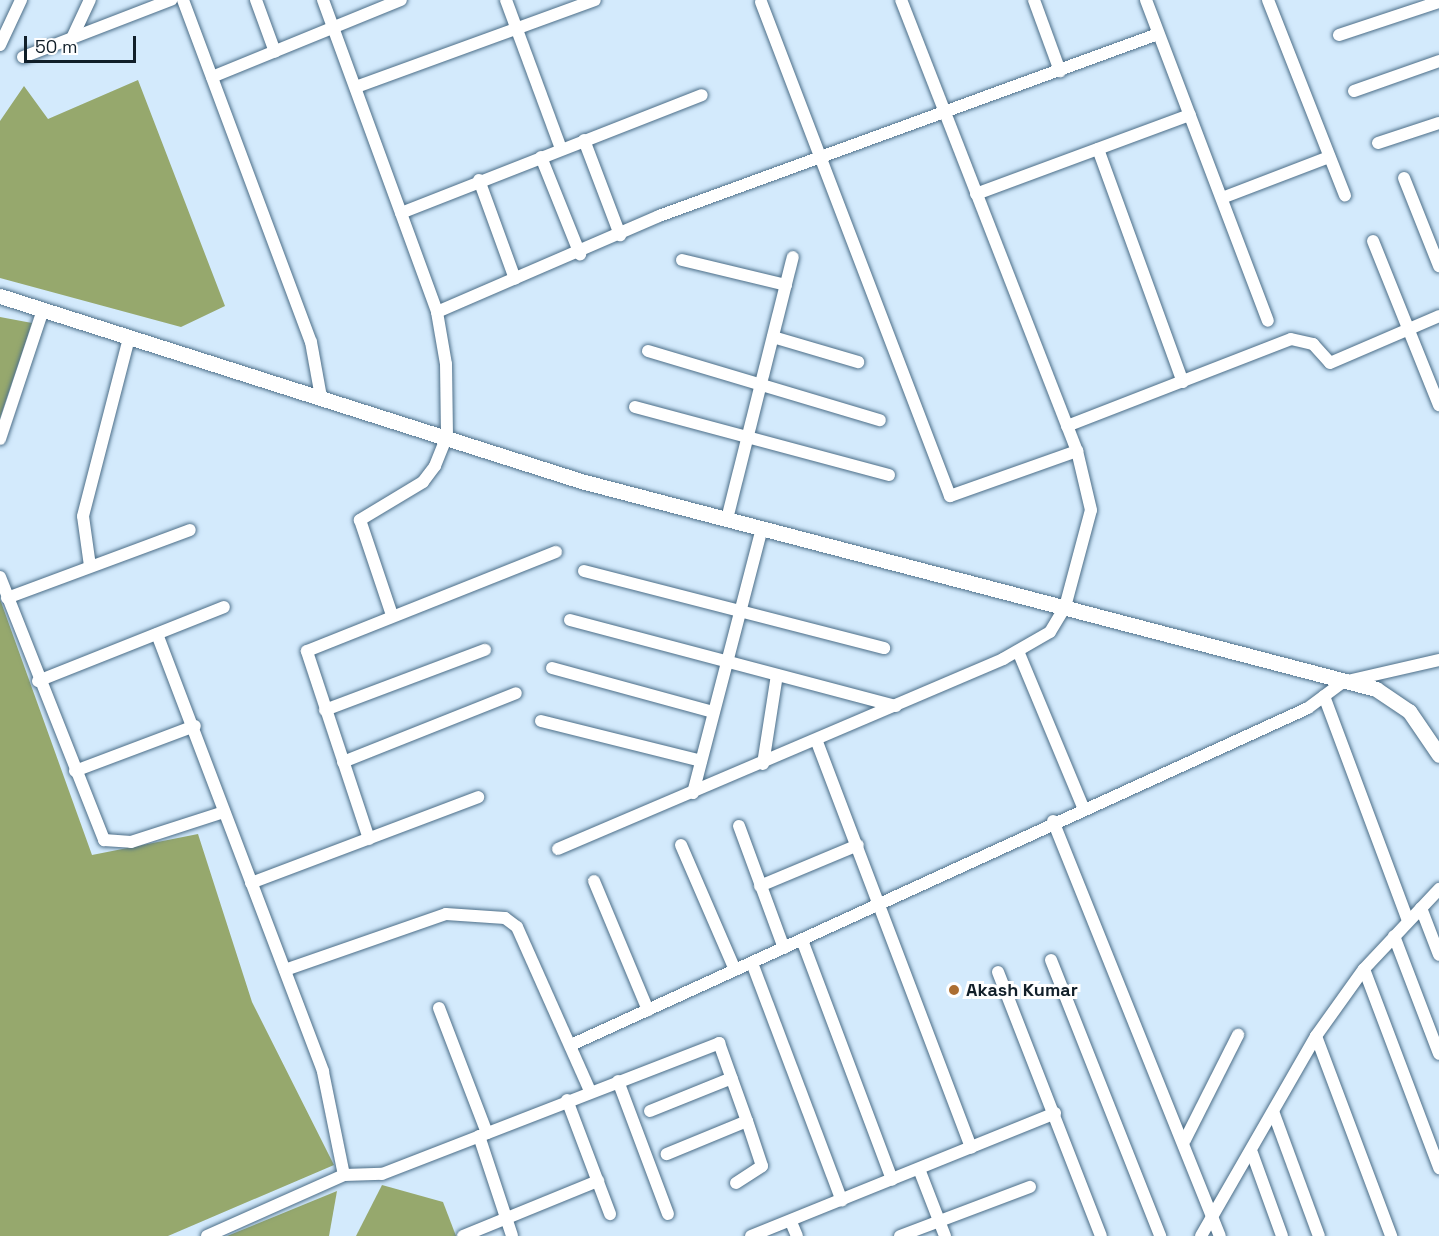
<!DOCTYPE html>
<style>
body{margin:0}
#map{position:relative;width:1439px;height:1236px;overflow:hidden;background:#d3eafc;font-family:"Space Grotesk",sans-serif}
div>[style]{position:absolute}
.water>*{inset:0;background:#96a86d}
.roads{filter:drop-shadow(0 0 2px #4c6e88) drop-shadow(0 0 2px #4c6e88)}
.minor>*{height:12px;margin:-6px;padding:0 6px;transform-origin:6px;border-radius:6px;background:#fff}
.tertiary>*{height:15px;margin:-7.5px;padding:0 7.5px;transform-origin:7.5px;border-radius:7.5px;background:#fff}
.dots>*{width:16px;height:16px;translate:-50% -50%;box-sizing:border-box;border:3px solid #fff;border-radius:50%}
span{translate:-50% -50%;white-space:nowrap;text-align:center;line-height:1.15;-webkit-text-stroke:6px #fff;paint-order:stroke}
.poi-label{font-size:18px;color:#111f29;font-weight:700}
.left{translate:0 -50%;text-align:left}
.scale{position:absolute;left:24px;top:36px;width:112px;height:27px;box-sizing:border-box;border:3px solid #111f29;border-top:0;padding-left:8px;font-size:18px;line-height:21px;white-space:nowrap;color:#111f29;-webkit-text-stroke:4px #fff;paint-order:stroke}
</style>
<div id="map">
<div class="water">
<i style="clip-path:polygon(138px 80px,225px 306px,181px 327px,0 278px,0 121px,24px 86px,48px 119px)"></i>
<i style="clip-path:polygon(0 317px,32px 323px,0 418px)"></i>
<i style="clip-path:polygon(0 599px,92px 855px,198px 834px,252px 1002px,334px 1165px,168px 1236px,0 1236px)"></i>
<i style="clip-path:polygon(382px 1185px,443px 1202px,456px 1236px,356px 1236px)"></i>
<i style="clip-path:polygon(337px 1191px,329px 1236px,227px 1236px)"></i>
</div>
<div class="roads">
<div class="minor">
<i style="left:183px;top:0;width:365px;rotate:69.5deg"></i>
<i style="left:311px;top:342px;width:56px;rotate:79.7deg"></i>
<i style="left:256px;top:0;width:55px;rotate:69.9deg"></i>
<i style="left:323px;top:0;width:332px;rotate:69.9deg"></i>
<i style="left:437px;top:312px;width:53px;rotate:80.2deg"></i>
<i style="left:446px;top:364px;width:72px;rotate:89.2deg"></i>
<i style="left:447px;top:436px;width:32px;rotate:112deg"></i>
<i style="left:435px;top:466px;width:20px;rotate:127deg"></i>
<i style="left:423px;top:482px;width:74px;rotate:148.9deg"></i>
<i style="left:360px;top:520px;width:100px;rotate:71.4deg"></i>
<i style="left:506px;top:0;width:159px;rotate:69.7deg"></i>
<i style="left:1034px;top:0;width:76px;rotate:69.9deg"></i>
<i style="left:1146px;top:0;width:343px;rotate:69.2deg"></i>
<i style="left:1268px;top:0;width:210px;rotate:68.5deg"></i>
<i style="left:761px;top:2px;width:529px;rotate:69.06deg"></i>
<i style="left:950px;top:496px;width:135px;rotate:-19.5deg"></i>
<i style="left:1339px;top:35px;width:105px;rotate:-18.3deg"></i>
<i style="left:73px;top:36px;width:40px;rotate:-65deg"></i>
<i style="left:0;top:45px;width:50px;rotate:-65deg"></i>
<i style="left:23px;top:57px;width:159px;rotate:-21.1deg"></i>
<i style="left:212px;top:77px;width:204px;rotate:-22.2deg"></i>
<i style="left:356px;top:87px;width:254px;rotate:-20deg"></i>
<i style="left:1354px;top:91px;width:90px;rotate:-19.4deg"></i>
<i style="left:584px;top:140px;width:102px;rotate:69.2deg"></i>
<i style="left:1378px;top:143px;width:64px;rotate:-18.2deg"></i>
<i style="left:1098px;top:149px;width:248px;rotate:70deg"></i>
<i style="left:541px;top:157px;width:105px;rotate:68.1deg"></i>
<i style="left:1404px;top:178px;width:95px;rotate:68.3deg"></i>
<i style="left:479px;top:180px;width:105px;rotate:70deg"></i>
<i style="left:976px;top:194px;width:228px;rotate:-20.3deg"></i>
<i style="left:1222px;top:198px;width:115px;rotate:-21deg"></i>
<i style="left:401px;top:213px;width:323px;rotate:-21.4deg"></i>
<i style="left:1373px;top:241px;width:177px;rotate:68.1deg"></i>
<i style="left:682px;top:260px;width:107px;rotate:13.5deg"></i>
<i style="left:437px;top:312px;width:242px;rotate:-23.4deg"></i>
<i style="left:659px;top:216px;width:531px;rotate:-20.04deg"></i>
<i style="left:773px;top:337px;width:89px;rotate:16.4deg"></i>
<i style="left:648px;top:351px;width:242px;rotate:16.6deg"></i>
<i style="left:635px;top:407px;width:263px;rotate:15deg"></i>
<i style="left:1067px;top:426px;width:240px;rotate:-21.2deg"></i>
<i style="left:1291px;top:339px;width:23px;rotate:13deg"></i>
<i style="left:1313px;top:344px;width:25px;rotate:48deg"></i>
<i style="left:1330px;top:363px;width:119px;rotate:-23.3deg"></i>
<i style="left:0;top:439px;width:136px;rotate:-71.6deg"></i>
<i style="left:727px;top:519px;width:270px;rotate:-75.9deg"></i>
<i style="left:90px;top:566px;width:50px;rotate:-98deg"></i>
<i style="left:83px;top:516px;width:184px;rotate:-75.5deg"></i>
<i style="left:584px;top:571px;width:310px;rotate:14.4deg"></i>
<i style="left:0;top:577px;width:283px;rotate:68.4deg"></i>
<i style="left:104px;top:840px;width:27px;rotate:4deg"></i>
<i style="left:131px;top:842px;width:98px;rotate:-17.9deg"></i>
<i style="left:7px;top:598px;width:195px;rotate:-20.4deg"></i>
<i style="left:570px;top:620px;width:337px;rotate:14.8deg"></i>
<i style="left:157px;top:634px;width:468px;rotate:69.2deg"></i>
<i style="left:323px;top:1072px;width:105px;rotate:78.5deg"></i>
<i style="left:1018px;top:651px;width:169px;rotate:67.4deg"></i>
<i style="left:552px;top:668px;width:167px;rotate:15.3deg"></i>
<i style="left:38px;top:681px;width:200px;rotate:-21.7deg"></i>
<i style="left:1324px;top:696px;width:240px;rotate:69.5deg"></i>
<i style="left:325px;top:710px;width:171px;rotate:-20.6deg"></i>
<i style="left:541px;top:721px;width:165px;rotate:14deg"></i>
<i style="left:817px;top:742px;width:434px;rotate:69.2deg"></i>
<i style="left:343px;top:762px;width:186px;rotate:-21.7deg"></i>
<i style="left:763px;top:764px;width:90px;rotate:-81.1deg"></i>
<i style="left:75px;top:771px;width:128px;rotate:-20.6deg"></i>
<i style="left:693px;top:793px;width:274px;rotate:-75.4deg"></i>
<i style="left:1053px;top:821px;width:447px;rotate:68.1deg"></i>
<i style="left:739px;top:826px;width:130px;rotate:69.8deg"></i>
<i style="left:369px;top:839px;width:198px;rotate:-108.3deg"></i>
<i style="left:307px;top:651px;width:268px;rotate:-21.7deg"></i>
<i style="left:681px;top:845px;width:136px;rotate:66.6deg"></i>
<i style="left:558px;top:849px;width:484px;rotate:-23.1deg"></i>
<i style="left:1003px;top:659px;width:54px;rotate:-29.9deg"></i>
<i style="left:1050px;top:632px;width:29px;rotate:-59deg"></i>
<i style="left:1065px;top:607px;width:100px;rotate:-75deg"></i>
<i style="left:1091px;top:510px;width:61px;rotate:-103.3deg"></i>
<i style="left:1077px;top:451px;width:484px;rotate:-111.3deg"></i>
<i style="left:594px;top:881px;width:140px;rotate:67.3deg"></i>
<i style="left:251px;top:883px;width:243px;rotate:-20.7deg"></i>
<i style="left:760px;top:886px;width:106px;rotate:-22.7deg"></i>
<i style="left:1421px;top:908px;width:50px;rotate:69deg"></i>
<i style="left:1394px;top:936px;width:126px;rotate:69.1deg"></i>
<i style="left:802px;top:940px;width:256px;rotate:69.4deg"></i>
<i style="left:1051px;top:960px;width:297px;rotate:68.4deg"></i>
<i style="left:752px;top:963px;width:254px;rotate:69.3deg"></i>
<i style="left:1364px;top:969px;width:213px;rotate:69.3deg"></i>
<i style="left:285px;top:970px;width:170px;rotate:-19.2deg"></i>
<i style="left:446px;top:914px;width:59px;rotate:3.9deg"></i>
<i style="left:505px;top:918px;width:15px;rotate:37deg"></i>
<i style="left:517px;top:927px;width:180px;rotate:66deg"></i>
<i style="left:998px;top:972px;width:283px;rotate:68.7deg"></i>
<i style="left:439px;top:1008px;width:134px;rotate:69deg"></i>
<i style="left:1316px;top:1036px;width:214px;rotate:69.4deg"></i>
<i style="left:571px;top:1045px;width:810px;rotate:-24.57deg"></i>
<i style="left:1308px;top:708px;width:44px;rotate:-36.6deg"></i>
<i style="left:1343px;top:682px;width:98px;rotate:-12.9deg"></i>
<i style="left:618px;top:1081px;width:142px;rotate:69.4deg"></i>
<i style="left:567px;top:1100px;width:122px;rotate:69.3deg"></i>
<i style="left:650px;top:1111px;width:88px;rotate:-21.9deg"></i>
<i style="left:1274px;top:1114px;width:130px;rotate:69.8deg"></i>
<i style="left:479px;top:1136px;width:105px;rotate:71.7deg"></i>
<i style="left:1185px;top:1140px;width:118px;rotate:-63.2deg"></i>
<i style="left:1252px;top:1153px;width:88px;rotate:70.1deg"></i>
<i style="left:919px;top:1169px;width:72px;rotate:68.8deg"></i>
<i style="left:736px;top:1183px;width:31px;rotate:-33deg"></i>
<i style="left:762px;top:1166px;width:47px;rotate:-108.4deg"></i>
<i style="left:791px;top:1222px;width:15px;rotate:67deg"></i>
<i style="left:207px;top:1236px;width:150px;rotate:-24deg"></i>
<i style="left:344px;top:1175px;width:38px;rotate:-2deg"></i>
<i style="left:382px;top:1174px;width:362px;rotate:-21.2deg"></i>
<i style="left:719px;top:1043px;width:83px;rotate:70.3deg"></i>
<i style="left:747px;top:1121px;width:87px;rotate:157.6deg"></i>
<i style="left:463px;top:1236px;width:146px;rotate:-22.2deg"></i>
<i style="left:751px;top:1236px;width:328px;rotate:-22deg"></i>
<i style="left:900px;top:1236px;width:139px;rotate:-20.7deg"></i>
<i style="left:1201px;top:1236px;width:231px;rotate:-60.1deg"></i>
<i style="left:1316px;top:1036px;width:82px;rotate:-54.4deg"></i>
<i style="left:1364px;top:969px;width:110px;rotate:-46.8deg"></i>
</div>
<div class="tertiary">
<i style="left:0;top:296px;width:610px;rotate:17.66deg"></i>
<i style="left:581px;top:481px;width:822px;rotate:14.66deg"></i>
<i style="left:1376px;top:689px;width:40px;rotate:34deg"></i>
<i style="left:1409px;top:711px;width:53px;rotate:55.7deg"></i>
</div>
</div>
<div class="dots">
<i style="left:954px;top:990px;background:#ab6e32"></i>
</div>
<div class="poi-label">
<span class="left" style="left:966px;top:990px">Akash Kumar</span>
</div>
<div class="scale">50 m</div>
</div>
